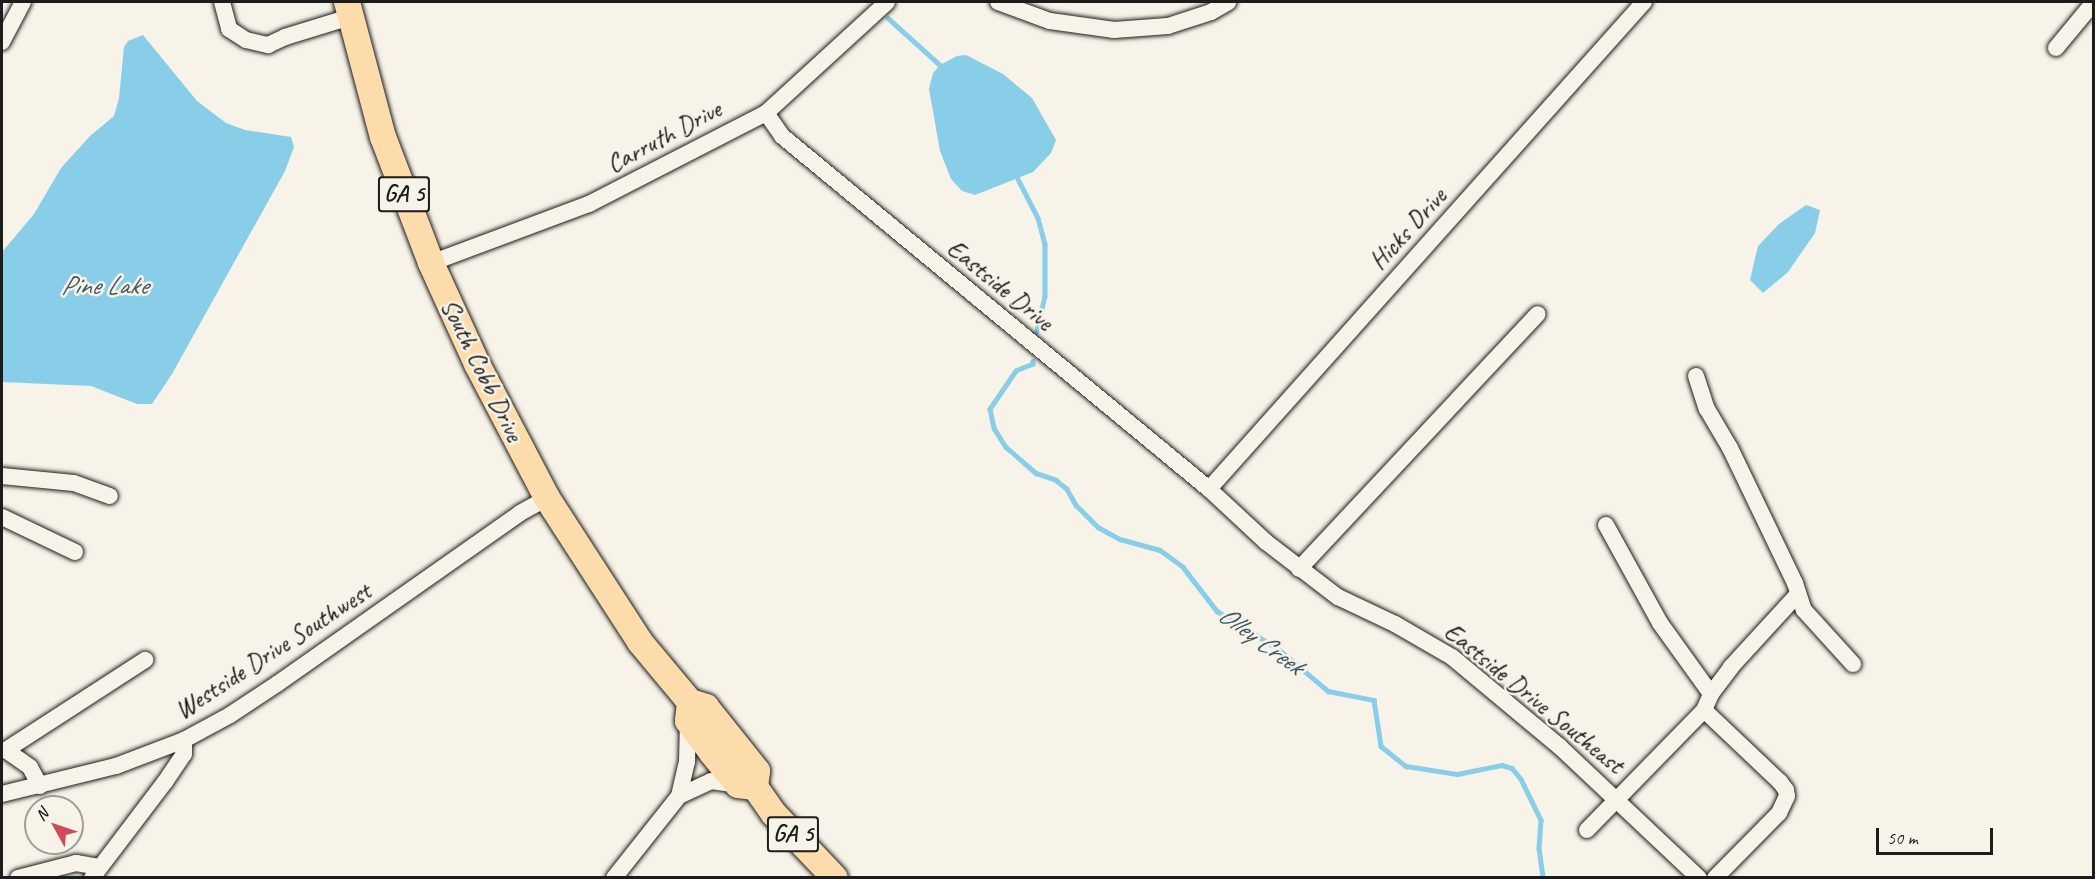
<!DOCTYPE html>
<style>
body{margin:0}
#map{position:relative;width:2095px;height:879px;overflow:hidden;background:#f7f3e8;font-family:Caveat,sans-serif}
div>[style]{position:absolute}
.water>*{inset:0;background:#88cee9}
.stream>*{height:4.5px;margin:-2.25px;padding:0 2.25px;transform-origin:2.25px;border-radius:2.25px;background:#88cee9}
.roads{filter:drop-shadow(0 0 2px #1c1c1c) drop-shadow(0 0 2px #1c1c1c)}
.minor>*{height:16px;margin:-8px;padding:0 8px;transform-origin:8px;border-radius:8px;background:#f7f3e8}
.primary>*{height:26px;margin:-13px;padding:0 13px;transform-origin:13px;border-radius:13px;background:#fddcac}
span{translate:-50% -50%;white-space:nowrap;text-align:center;line-height:1.15;-webkit-text-stroke:5px #f7f3e8;paint-order:stroke}
.shield-label span{padding:2px 4px;background:#f7f3e8;border:2px solid;border-radius:4px;-webkit-text-stroke-width:0}
.shield-label{font-size:24px;color:#1c1c1c;font-weight:700}
.street-label{font-size:26px;color:#1c1c1c}
.water-label{font-size:27px;color:#425a64;font-style:italic}
.frame{position:absolute;inset:0;border:3px solid #1c1c1c;pointer-events:none}
.north{position:absolute;left:24px;top:795px;width:60px;height:60px;box-sizing:border-box;background:#f7f3e8;border:2px solid #9f9d96;border-radius:50%;rotate:310deg;font-size:16px;font-weight:700;line-height:24px;text-align:center;color:#1c1c1c}
.north::after{content:'';display:block;margin:auto;width:21px;height:27px;background:#d1495b;clip-path:polygon(50% 0,100% 100%,50% 72%,0 100%)}
.scale{position:absolute;left:1876px;top:828px;width:117px;height:27px;box-sizing:border-box;border:3px solid #1c1c1c;border-top:0;padding-left:8px;font-size:18px;line-height:21px;white-space:nowrap;color:#1c1c1c;-webkit-text-stroke:4px #f7f3e8;paint-order:stroke}
</style>
<div id="map">
<div class="water">
<i style="clip-path:polygon(143px 35px,197px 101px,226px 123px,245px 130px,291px 137px,294px 147px,285px 171px,172px 374px,152px 404px,137px 404px,91px 386px,2px 382px,2px 252px,34px 214px,61px 168px,90px 136px,114px 116px,119px 98px,124px 47px,128px 41px)"></i>
<i style="clip-path:polygon(966px 55px,1003px 74px,1032px 98px,1056px 140px,1051px 153px,1033px 172px,975px 195px,962px 191px,951px 179px,940px 151px,929px 89px,933px 73px,940px 65px,957px 56px)"></i>
<i style="clip-path:polygon(1806px 205px,1820px 210px,1815px 233px,1788px 272px,1763px 293px,1750px 280px,1758px 246px,1779px 224px)"></i>
</div>
<div class="stream">
<i style="left:888px;top:18px;width:70px;rotate:42.1deg"></i>
<i style="left:1018px;top:179px;width:44px;rotate:62.9deg"></i>
<i style="left:1038px;top:218px;width:27px;rotate:75deg"></i>
<i style="left:1045px;top:244px;width:52px;rotate:90deg"></i>
<i style="left:1045px;top:296px;width:37px;rotate:103deg"></i>
<i style="left:1033px;top:361px;width:3px;rotate:90deg"></i>
<i style="left:1033px;top:364px;width:18px;rotate:158deg"></i>
<i style="left:1016px;top:371px;width:46px;rotate:124.4deg"></i>
<i style="left:990px;top:409px;width:19px;rotate:78deg"></i>
<i style="left:994px;top:428px;width:22px;rotate:58deg"></i>
<i style="left:1006px;top:447px;width:40px;rotate:41deg"></i>
<i style="left:1036px;top:473px;width:21px;rotate:19deg"></i>
<i style="left:1056px;top:480px;width:14px;rotate:39deg"></i>
<i style="left:1067px;top:489px;width:18px;rotate:61deg"></i>
<i style="left:1076px;top:505px;width:31px;rotate:45deg"></i>
<i style="left:1098px;top:527px;width:25px;rotate:29deg"></i>
<i style="left:1120px;top:539px;width:41px;rotate:15.4deg"></i>
<i style="left:1160px;top:550px;width:29px;rotate:36deg"></i>
<i style="left:1183px;top:567px;width:56px;rotate:52.3deg"></i>
<i style="left:1217px;top:611px;width:70px;rotate:31.7deg"></i>
<i style="left:1277px;top:648px;width:67px;rotate:40.1deg"></i>
<i style="left:1328px;top:691px;width:47px;rotate:11.1deg"></i>
<i style="left:1374px;top:700px;width:47px;rotate:81.3deg"></i>
<i style="left:1381px;top:746px;width:32px;rotate:39deg"></i>
<i style="left:1406px;top:766px;width:52px;rotate:8.9deg"></i>
<i style="left:1457px;top:774px;width:46px;rotate:-11.3deg"></i>
<i style="left:1502px;top:765px;width:10px;rotate:17deg"></i>
<i style="left:1512px;top:768px;width:14px;rotate:51deg"></i>
<i style="left:1521px;top:779px;width:46px;rotate:64deg"></i>
<i style="left:1541px;top:820px;width:28px;rotate:94deg"></i>
<i style="left:1539px;top:848px;width:30px;rotate:82deg"></i>
</div>
<div class="roads">
<div class="minor">
<i style="left:222px;top:2px;width:28px;rotate:75deg"></i>
<i style="left:229px;top:29px;width:20px;rotate:33deg"></i>
<i style="left:246px;top:40px;width:23px;rotate:13deg"></i>
<i style="left:268px;top:45px;width:19px;rotate:-25deg"></i>
<i style="left:285px;top:37px;width:68px;rotate:-17.1deg"></i>
<i style="left:998px;top:2px;width:55px;rotate:20.1deg"></i>
<i style="left:1050px;top:21px;width:65px;rotate:8deg"></i>
<i style="left:1114px;top:30px;width:54px;rotate:-4.2deg"></i>
<i style="left:1168px;top:26px;width:45px;rotate:-18deg"></i>
<i style="left:1211px;top:12px;width:20px;rotate:-30deg"></i>
<i style="left:2px;top:42px;width:45px;rotate:-62.3deg"></i>
<i style="left:2056px;top:48px;width:60px;rotate:-50.4deg"></i>
<i style="left:766px;top:113px;width:28px;rotate:55deg"></i>
<i style="left:782px;top:136px;width:554px;rotate:39.58deg"></i>
<i style="left:1209px;top:489px;width:78px;rotate:42.9deg"></i>
<i style="left:1266px;top:542px;width:91px;rotate:37.4deg"></i>
<i style="left:1338px;top:597px;width:63px;rotate:25.3deg"></i>
<i style="left:1395px;top:624px;width:66px;rotate:30.1deg"></i>
<i style="left:1452px;top:657px;width:141px;rotate:39.8deg"></i>
<i style="left:1560px;top:747px;width:191px;rotate:43.3deg"></i>
<i style="left:431px;top:263px;width:169px;rotate:-20.5deg"></i>
<i style="left:589px;top:204px;width:199px;rotate:-27.2deg"></i>
<i style="left:766px;top:113px;width:164px;rotate:-42.5deg"></i>
<i style="left:1696px;top:376px;width:35px;rotate:72deg"></i>
<i style="left:1707px;top:409px;width:45px;rotate:59.5deg"></i>
<i style="left:1730px;top:448px;width:150px;rotate:64.3deg"></i>
<i style="left:1795px;top:583px;width:28px;rotate:72deg"></i>
<i style="left:1804px;top:610px;width:73px;rotate:47.8deg"></i>
<i style="left:2px;top:476px;width:72px;rotate:5.6deg"></i>
<i style="left:74px;top:483px;width:38px;rotate:20deg"></i>
<i style="left:1209px;top:489px;width:653px;rotate:-48.23deg"></i>
<i style="left:2px;top:517px;width:81px;rotate:25.6deg"></i>
<i style="left:1606px;top:525px;width:112px;rotate:61.1deg"></i>
<i style="left:1660px;top:623px;width:87px;rotate:54.3deg"></i>
<i style="left:1299px;top:569px;width:349px;rotate:-46.9deg"></i>
<i style="left:1704px;top:710px;width:105px;rotate:43.5deg"></i>
<i style="left:1780px;top:782px;width:10px;rotate:53deg"></i>
<i style="left:1786px;top:790px;width:6px;rotate:81deg"></i>
<i style="left:1787px;top:796px;width:19px;rotate:115deg"></i>
<i style="left:1779px;top:813px;width:91px;rotate:134.6deg"></i>
<i style="left:40px;top:786px;width:21px;rotate:-118deg"></i>
<i style="left:30px;top:767px;width:29px;rotate:-145deg"></i>
<i style="left:6px;top:750px;width:166px;rotate:-32.9deg"></i>
<i style="left:2px;top:794px;width:117px;rotate:-13.8deg"></i>
<i style="left:116px;top:766px;width:73px;rotate:-20.9deg"></i>
<i style="left:184px;top:740px;width:52px;rotate:-28.5deg"></i>
<i style="left:230px;top:715px;width:56px;rotate:-33.4deg"></i>
<i style="left:277px;top:684px;width:297px;rotate:-35.1deg"></i>
<i style="left:520px;top:513px;width:31px;rotate:-29deg"></i>
<i style="left:679px;top:796px;width:35px;rotate:-25deg"></i>
<i style="left:711px;top:781px;width:27px;rotate:8deg"></i>
<i style="left:1587px;top:830px;width:168px;rotate:-45.7deg"></i>
<i style="left:1704px;top:710px;width:17px;rotate:-66deg"></i>
<i style="left:1711px;top:694px;width:34px;rotate:-53deg"></i>
<i style="left:1731px;top:667px;width:98px;rotate:-47.5deg"></i>
<i style="left:18px;top:878px;width:60px;rotate:-14.5deg"></i>
<i style="left:76px;top:863px;width:23px;rotate:10deg"></i>
<i style="left:92px;top:878px;width:121px;rotate:-52.8deg"></i>
<i style="left:165px;top:782px;width:34px;rotate:-56deg"></i>
<i style="left:184px;top:754px;width:14px;rotate:-90deg"></i>
<i style="left:614px;top:878px;width:105px;rotate:-51.6deg"></i>
<i style="left:679px;top:796px;width:35px;rotate:-77deg"></i>
<i style="left:687px;top:762px;width:41px;rotate:-88.6deg"></i>
</div>
<div class="primary">
<i style="left:347px;top:2px;width:140px;rotate:75.1deg"></i>
<i style="left:383px;top:137px;width:135px;rotate:69.1deg"></i>
<i style="left:431px;top:263px;width:111px;rotate:65.5deg"></i>
<i style="left:477px;top:364px;width:151px;rotate:62.4deg"></i>
<i style="left:547px;top:498px;width:171px;rotate:57.1deg"></i>
<i style="left:640px;top:642px;width:78px;rotate:50.2deg"></i>
<i style="left:690px;top:702px;width:17px;rotate:17deg"></i>
<i style="left:706px;top:707px;width:82px;rotate:51.4deg"></i>
<i style="left:757px;top:771px;width:16px;rotate:97deg"></i>
<i style="left:755px;top:787px;width:33px;rotate:55deg"></i>
<i style="left:774px;top:814px;width:88px;rotate:46.4deg"></i>
<i style="left:690px;top:702px;width:19px;rotate:96deg"></i>
<i style="left:688px;top:721px;width:40px;rotate:53deg"></i>
<i style="left:712px;top:753px;width:41px;rotate:50.9deg"></i>
<i style="left:738px;top:785px;width:17px;rotate:7deg"></i>
</div>
</div>
<div class="shield-label">
<span style="left:404px;top:194px">GA 5</span>
<span style="left:793px;top:834px">GA 5</span>
</div>
<div class="street-label">
<span style="left:664px;top:137px;rotate:-28deg">Carruth Drive</span>
<span style="left:1408px;top:229px;rotate:-48deg">Hicks Drive</span>
<span style="left:1000px;top:285px;rotate:39deg">Eastside Drive</span>
<span style="left:482px;top:370px;rotate:64deg">South Cobb Drive</span>
<span style="left:273px;top:651px;rotate:-33deg">Westside Drive Southwest</span>
<span style="left:1534px;top:698px;rotate:39deg">Eastside Drive Southeast</span>
</div>
<div class="water-label">
<span style="left:104px;top:286px">Pine Lake</span>
<span style="left:1261px;top:640px;rotate:36deg">Olley Creek</span>
</div>
<div class="frame"></div>
<div class="north">N</div>
<div class="scale">50 m</div>
</div>
